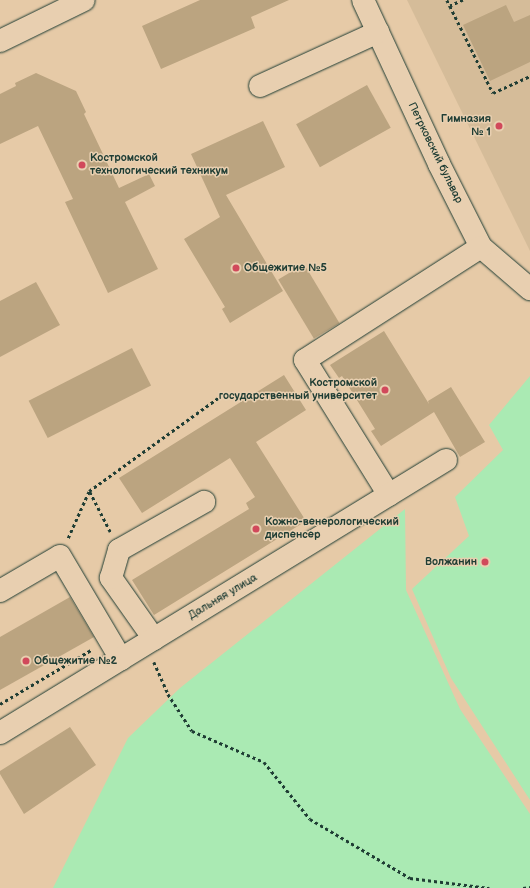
<!DOCTYPE html>
<meta charset="utf-8">
<style>
body{margin:0}
#map{position:relative;width:530px;height:888px;overflow:hidden;background:#e6caa7;font-family:"Balsamiq Sans",sans-serif}
div>[style]{position:absolute}
.built>*{inset:0;background:#d5bc99}
.green>*{inset:0;background:#aaeab3}
.building>*{inset:0;background:#bba480;transform-origin:0 0}
.path>*{height:2.5px;margin-top:-1.25px;transform-origin:0;background:repeating-linear-gradient(90deg,#1f3d34 0 3px,transparent 0 6px)}
.roads{filter:drop-shadow(0 0 1px #1f3d34) drop-shadow(0 0 1px #1f3d34)}
.minor>*{height:22px;margin:-11px;padding:0 11px;transform-origin:11px;border-radius:11px;background:#e8cfb0}
.dots>*{width:11px;height:11px;translate:-50% -50%;box-sizing:border-box;border:2px solid #e8cfb0;border-radius:50%}
span{translate:-50% -50%;white-space:nowrap;text-align:center;line-height:1.15;-webkit-text-stroke:3px #e8cfb0;paint-order:stroke}
.poi-label{font-size:11px;color:#1f3d34;font-weight:700}
.right{translate:-100% -50%;text-align:right}
.left{translate:0 -50%;text-align:left}
.street-label{font-size:11px;color:#1f3d34}
</style>
<div id="map">
<div class="built">
<i style="clip-path:polygon(407px 0,530px 0,530px 251px)"></i>
</div>
<div class="green">
<i style="clip-path:polygon(530px 376px,530px 800px,451px 678px,412px 589px,469px 536px,455px 497px,503px 450px,489px 425px)"></i>
<i style="clip-path:polygon(405px 509px,406px 590px,460px 709px,530px 814px,530px 888px,53px 888px,128px 738px,180px 688px)"></i>
</div>
<div class="building">
<i style="clip-path:polygon(200px 0,289px 0,251px 17px,255px 28px,161px 69px,142px 26px)"></i>
<i style="clip-path:polygon(506px 5px,514px 22px,530px 15px,530px 62px,490px 81px,463px 25px)"></i>
<i style="clip-path:polygon(36px 73px,76px 91px,86px 112px,84px 114px,119px 188px,149px 174px,155px 186px,125px 202px,158px 269px,108px 293px,65px 202px,73px 199px,38px 126px,0 144px,0 94px,16px 86px,15px 83px)"></i>
<i style="left:367px;top:85px;width:49px;height:81px;rotate:61deg"></i>
<i style="clip-path:polygon(263px 121px,285px 167px,226px 195px,283px 291px,230px 323px,222px 309px,225px 307px,184px 239px,220px 217px,191px 154px)"></i>
<i style="left:304px;top:264px;width:69px;height:30px;rotate:59deg"></i>
<i style="clip-path:polygon(36px 282px,60px 325px,0 357px,0 301px)"></i>
<i style="clip-path:polygon(384px 331px,429px 404px,428px 401px,451px 387px,485px 442px,460px 457px,434px 412px,381px 446px,371px 431px,375px 429px,342px 376px,339px 378px,330px 365px)"></i>
<i style="left:132px;top:348px;width:42px;height:116px;rotate:63deg"></i>
<i style="clip-path:polygon(284px 375px,306px 410px,256px 442px,306px 521px,154px 615px,132px 580px,249px 509px,246px 503px,255px 497px,230px 458px,142px 513px,119px 478px)"></i>
<i style="clip-path:polygon(70px 597px,94px 637px,0 690px,0 637px)"></i>
<i style="clip-path:polygon(70px 727px,96px 765px,24px 814px,0 774px,0 771px)"></i>
</div>
<div class="path">
<i style="left:447px;top:0;width:7px;rotate:63deg"></i>
<i style="left:463px;top:0;width:14px;rotate:155deg"></i>
<i style="left:450px;top:6px;width:97px;rotate:63.7deg"></i>
<i style="left:493px;top:93px;width:41px;rotate:-24.7deg"></i>
<i style="left:110px;top:532px;width:46px;rotate:-117.1deg"></i>
<i style="left:89px;top:491px;width:168px;rotate:-35.8deg"></i>
<i style="left:68px;top:538px;width:51px;rotate:-65.9deg"></i>
<i style="left:154px;top:662px;width:35px;rotate:66deg"></i>
<i style="left:168px;top:694px;width:44px;rotate:57deg"></i>
<i style="left:192px;top:731px;width:78px;rotate:23.3deg"></i>
<i style="left:264px;top:762px;width:73px;rotate:51.1deg"></i>
<i style="left:310px;top:819px;width:116px;rotate:30.5deg"></i>
<i style="left:410px;top:878px;width:80px;rotate:7.2deg"></i>
<i style="left:0;top:704px;width:106px;rotate:-30.7deg"></i>
<i style="left:523px;top:888px;width:7px;rotate:-8deg"></i>
</div>
<div class="roads">
<div class="minor">
<i style="left:363px;top:0;width:181px;rotate:65.1deg"></i>
<i style="left:439px;top:164px;width:93px;rotate:63.2deg"></i>
<i style="left:481px;top:247px;width:65px;rotate:40.6deg"></i>
<i style="left:0;top:41px;width:93px;rotate:-26deg"></i>
<i style="left:260px;top:86px;width:130px;rotate:-24.6deg"></i>
<i style="left:389px;top:495px;width:159px;rotate:-121.9deg"></i>
<i style="left:305px;top:360px;width:209px;rotate:-32.7deg"></i>
<i style="left:0;top:591px;width:69px;rotate:-30.3deg"></i>
<i style="left:60px;top:556px;width:120px;rotate:59.4deg"></i>
<i style="left:154px;top:639px;width:75px;rotate:-125.2deg"></i>
<i style="left:111px;top:578px;width:29px;rotate:-74deg"></i>
<i style="left:119px;top:550px;width:98px;rotate:-29.5deg"></i>
<i style="left:0;top:733px;width:523px;rotate:-31.47deg"></i>
</div>
</div>
<div class="dots">
<i style="left:499px;top:126px;background:#d1495b"></i>
<i style="left:82px;top:165px;background:#d1495b"></i>
<i style="left:236px;top:268px;background:#d1495b"></i>
<i style="left:385px;top:390px;background:#d1495b"></i>
<i style="left:256px;top:529px;background:#d1495b"></i>
<i style="left:485px;top:562px;background:#d1495b"></i>
<i style="left:26px;top:661px;background:#d1495b"></i>
</div>
<div class="poi-label">
<span class="right" style="left:491px;top:126px">Гимназия<br>№ 1</span>
<span class="left" style="left:90px;top:165px">Костромской<br>технологический техникум</span>
<span class="left" style="left:244px;top:268px">Общежитие №5</span>
<span class="right" style="left:377px;top:390px">Костромской<br>государственный университет</span>
<span class="left" style="left:265px;top:529px">Кожно-венерологический<br>диспенсер</span>
<span class="right" style="left:477px;top:562px">Волжанин</span>
<span class="left" style="left:34px;top:661px">Общежитие №2</span>
</div>
<div class="street-label">
<span style="left:435px;top:153px;rotate:64deg">Петрковский бульвар</span>
<span style="left:223px;top:597px;rotate:-31deg">Дальняя улица</span>
</div>
</div>
